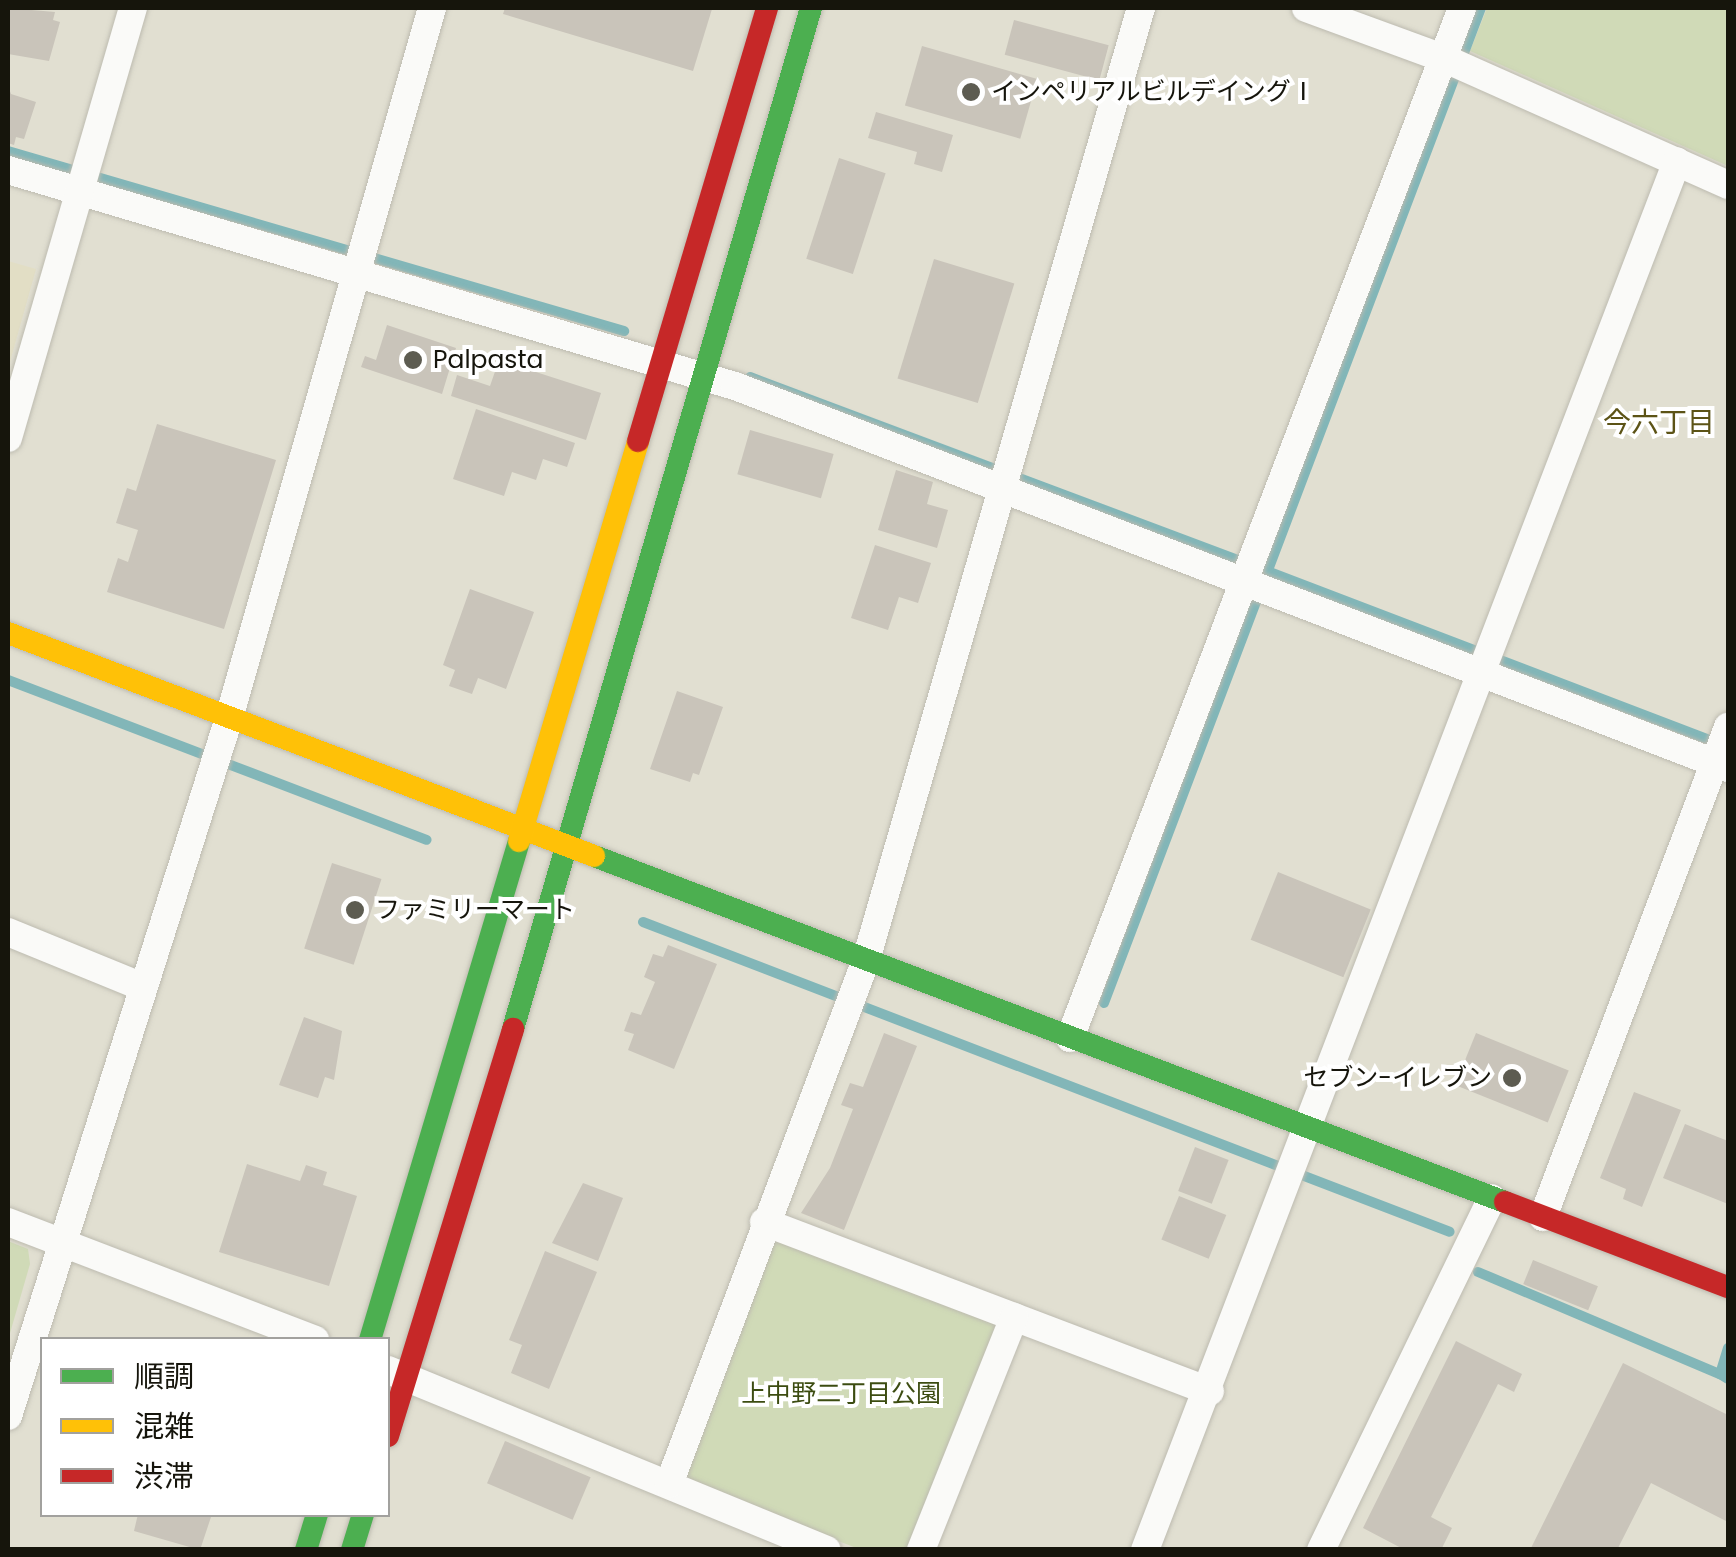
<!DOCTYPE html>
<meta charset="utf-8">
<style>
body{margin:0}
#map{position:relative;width:1736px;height:1557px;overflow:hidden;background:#e1dfd1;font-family:Poppins,"Noto Sans JP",sans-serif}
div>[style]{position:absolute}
.built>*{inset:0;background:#e2dec5}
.green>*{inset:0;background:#d0dab7}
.stream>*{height:10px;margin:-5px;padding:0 5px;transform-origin:5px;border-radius:5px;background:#82b6b8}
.building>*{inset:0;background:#c9c4ba;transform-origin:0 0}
.roads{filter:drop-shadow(0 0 2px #bdbbb0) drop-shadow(0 0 2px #bdbbb0)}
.street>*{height:28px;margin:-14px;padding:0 14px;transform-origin:14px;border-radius:14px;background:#fafaf8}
.fast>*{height:22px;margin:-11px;padding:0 11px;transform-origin:11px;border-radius:11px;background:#4caf50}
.slow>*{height:22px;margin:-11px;padding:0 11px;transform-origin:11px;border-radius:11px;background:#ffc107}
.jam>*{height:22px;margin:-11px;padding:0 11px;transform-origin:11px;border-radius:11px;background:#c62828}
.dots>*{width:28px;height:28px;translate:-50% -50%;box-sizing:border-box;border:5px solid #fff;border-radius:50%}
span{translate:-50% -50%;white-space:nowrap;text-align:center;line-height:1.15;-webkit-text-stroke:8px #fff;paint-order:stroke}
.poi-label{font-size:25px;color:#16150c}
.left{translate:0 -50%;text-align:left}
.right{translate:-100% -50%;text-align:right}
.park-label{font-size:25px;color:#3c4c11}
.neighbourhood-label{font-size:28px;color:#5c5316}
.frame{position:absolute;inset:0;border:10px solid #16150c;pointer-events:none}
.legend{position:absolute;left:40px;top:1337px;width:350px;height:180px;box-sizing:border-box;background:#fff;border:2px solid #a2a19e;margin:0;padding:12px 18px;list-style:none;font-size:30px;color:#16150c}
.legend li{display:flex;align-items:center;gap:20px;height:50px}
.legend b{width:50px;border:2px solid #a2a19e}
</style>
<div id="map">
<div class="built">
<i style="clip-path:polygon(8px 261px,36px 269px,8px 369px)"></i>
</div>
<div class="green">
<i style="clip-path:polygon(1487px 8px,1728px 8px,1728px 166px,1470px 51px)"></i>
<i style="clip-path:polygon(773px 1236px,999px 1324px,908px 1549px,859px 1549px,681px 1480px)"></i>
<i style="clip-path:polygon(8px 1241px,28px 1249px,30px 1264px,8px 1340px)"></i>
</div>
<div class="stream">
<i style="left:8px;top:151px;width:642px;rotate:16.29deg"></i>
<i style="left:750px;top:377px;width:530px;rotate:20.56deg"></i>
<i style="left:1262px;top:569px;width:488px;rotate:20.9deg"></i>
<i style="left:8px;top:680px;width:448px;rotate:20.9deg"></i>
<i style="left:643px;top:922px;width:864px;rotate:21.01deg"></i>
<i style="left:1104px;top:1003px;width:1064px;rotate:-69.25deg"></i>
<i style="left:1478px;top:1272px;width:263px;rotate:22.9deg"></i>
<i style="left:1728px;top:1348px;width:27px;rotate:107deg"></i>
<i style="left:1720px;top:1374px;width:9px;rotate:32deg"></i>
</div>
<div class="building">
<i style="clip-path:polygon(8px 8px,55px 12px,53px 20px,60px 22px,49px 61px,8px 54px)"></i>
<i style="clip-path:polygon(505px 8px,705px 8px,712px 9px,693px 71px,503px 14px)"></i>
<i style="left:1014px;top:20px;width:98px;height:36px;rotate:15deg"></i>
<i style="left:922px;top:46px;width:120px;height:62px;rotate:16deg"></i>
<i style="clip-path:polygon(8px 86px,11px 94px,36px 102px,24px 139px,16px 137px,14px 145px,8px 143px)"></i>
<i style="clip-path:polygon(876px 112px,953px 135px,942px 172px,914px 164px,917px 152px,868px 138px)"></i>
<i style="left:839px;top:158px;width:49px;height:106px;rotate:18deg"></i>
<i style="left:934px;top:259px;width:84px;height:125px;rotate:17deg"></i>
<i style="clip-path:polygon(387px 325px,456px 348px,442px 394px,361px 367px,365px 356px,376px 360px)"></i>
<i style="clip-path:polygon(499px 360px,601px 393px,586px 440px,451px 396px,457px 375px,490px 386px)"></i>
<i style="clip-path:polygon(476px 409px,575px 443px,567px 467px,543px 459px,536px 480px,512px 472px,504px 496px,453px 479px)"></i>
<i style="clip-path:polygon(157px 424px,276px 460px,224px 629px,107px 592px,118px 558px,128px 562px,138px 530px,116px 523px,127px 488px,136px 491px)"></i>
<i style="left:750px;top:430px;width:87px;height:46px;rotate:16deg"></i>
<i style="clip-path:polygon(896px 470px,933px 482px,927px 504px,948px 510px,937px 548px,878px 530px)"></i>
<i style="clip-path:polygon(875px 545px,931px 563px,918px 603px,899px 597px,888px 630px,851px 618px)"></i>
<i style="clip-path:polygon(470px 589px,534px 612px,506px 689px,478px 678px,472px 694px,449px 686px,455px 670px,443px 665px)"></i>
<i style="clip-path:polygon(677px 691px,723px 707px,699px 775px,693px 773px,690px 782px,650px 769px)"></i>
<i style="left:332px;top:863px;width:52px;height:90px;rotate:18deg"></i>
<i style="left:1278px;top:872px;width:100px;height:73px;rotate:22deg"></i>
<i style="clip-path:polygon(668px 945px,717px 964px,674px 1069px,628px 1050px,634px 1034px,624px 1031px,631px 1012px,641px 1015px,655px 982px,644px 977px,653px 954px,663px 957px)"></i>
<i style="clip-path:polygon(304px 1017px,342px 1031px,334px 1080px,325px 1077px,318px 1098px,279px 1085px)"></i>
<i style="clip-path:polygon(884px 1033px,917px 1046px,844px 1230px,801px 1213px,830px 1168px,853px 1109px,841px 1105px,850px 1083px,863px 1087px)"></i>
<i style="left:1476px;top:1033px;width:100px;height:56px;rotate:22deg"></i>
<i style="clip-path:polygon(1634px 1092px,1681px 1110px,1642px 1207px,1623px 1199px,1626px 1189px,1600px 1178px)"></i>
<i style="clip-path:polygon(1685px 1124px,1728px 1141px,1728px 1204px,1663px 1178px)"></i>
<i style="left:1195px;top:1147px;width:36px;height:47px;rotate:21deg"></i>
<i style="clip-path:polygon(247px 1164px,300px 1181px,306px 1165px,327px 1172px,323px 1185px,357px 1196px,329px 1286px,219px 1252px)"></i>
<i style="clip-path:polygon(583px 1183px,623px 1198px,598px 1261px,552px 1243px)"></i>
<i style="left:1179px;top:1196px;width:51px;height:47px;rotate:22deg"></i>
<i style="clip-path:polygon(545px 1251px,597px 1272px,549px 1389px,511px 1373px,522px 1345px,509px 1340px)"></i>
<i style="left:1533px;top:1260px;width:70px;height:26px;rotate:22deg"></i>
<i style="clip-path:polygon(1456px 1341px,1522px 1374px,1514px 1392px,1498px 1384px,1431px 1517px,1452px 1528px,1441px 1550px,1405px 1550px,1363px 1528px)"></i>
<i style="clip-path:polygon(1623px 1363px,1728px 1415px,1728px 1522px,1651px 1483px,1617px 1550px,1530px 1550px)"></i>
<i style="left:505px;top:1441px;width:93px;height:46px;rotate:23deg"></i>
<i style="clip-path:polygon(138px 1514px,212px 1514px,200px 1550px,134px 1531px)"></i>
</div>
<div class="roads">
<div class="street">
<i style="left:1306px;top:8px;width:146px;rotate:20.1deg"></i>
<i style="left:1443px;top:58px;width:312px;rotate:24deg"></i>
<i style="left:8px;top:170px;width:758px;rotate:16.55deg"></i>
<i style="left:735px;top:386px;width:1064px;rotate:21.04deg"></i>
<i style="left:8px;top:438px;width:448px;rotate:-73.8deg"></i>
<i style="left:8px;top:932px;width:146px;rotate:22.2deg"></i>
<i style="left:1070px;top:1038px;width:1102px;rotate:-69.16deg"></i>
<i style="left:1543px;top:1217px;width:524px;rotate:-69.32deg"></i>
<i style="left:8px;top:1222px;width:329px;rotate:21deg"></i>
<i style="left:764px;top:1222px;width:477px;rotate:20.8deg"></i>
<i style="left:388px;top:1370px;width:474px;rotate:22.3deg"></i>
<i style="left:8px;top:1416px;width:732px;rotate:-72.43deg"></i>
<i style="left:229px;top:718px;width:738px;rotate:-74.04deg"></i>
<i style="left:669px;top:1484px;width:560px;rotate:-69.4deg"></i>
<i style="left:866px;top:960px;width:991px;rotate:-73.89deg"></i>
<i style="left:921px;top:1550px;width:251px;rotate:-68.2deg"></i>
<i style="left:1145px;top:1550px;width:1487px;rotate:-69.04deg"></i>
<i style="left:1321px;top:1550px;width:391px;rotate:-64.1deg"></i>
</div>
<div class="fast">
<i style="left:594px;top:856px;width:974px;rotate:20.8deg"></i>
<i style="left:513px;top:1029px;width:1064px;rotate:-73.73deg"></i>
<i style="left:370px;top:1340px;width:521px;rotate:-73.37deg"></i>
<i style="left:306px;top:1550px;width:38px;rotate:-73deg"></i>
<i style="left:352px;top:1550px;width:38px;rotate:-73deg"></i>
</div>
<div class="slow">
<i style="left:8px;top:633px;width:627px;rotate:20.83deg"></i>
<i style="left:519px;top:841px;width:417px;rotate:-73.4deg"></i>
</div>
<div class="jam">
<i style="left:638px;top:441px;width:452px;rotate:-73.4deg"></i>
<i style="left:1505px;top:1202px;width:239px;rotate:20.9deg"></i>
<i style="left:388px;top:1436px;width:426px;rotate:-72.9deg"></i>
</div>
</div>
<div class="dots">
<i style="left:971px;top:92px;background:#5d5c51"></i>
<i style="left:413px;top:360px;background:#5d5c51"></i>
<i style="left:355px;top:910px;background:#5d5c51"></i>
<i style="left:1512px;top:1078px;background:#5d5c51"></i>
</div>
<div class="poi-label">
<span class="left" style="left:991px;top:92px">インペリアルビルデイングⅠ</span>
<span class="left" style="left:433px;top:360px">Palpasta</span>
<span class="left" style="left:375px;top:910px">ファミリーマート</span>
<span class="right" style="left:1492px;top:1078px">セブン-イレブン</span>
</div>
<div class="park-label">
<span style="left:841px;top:1394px">上中野二丁目公園</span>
</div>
<div class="neighbourhood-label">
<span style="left:1659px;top:423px">今六丁目</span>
</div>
<div class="frame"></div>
<ul class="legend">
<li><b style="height:12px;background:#4caf50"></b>順調</li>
<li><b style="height:12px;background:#ffc107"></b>混雑</li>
<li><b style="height:12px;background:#c62828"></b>渋滞</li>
</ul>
</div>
